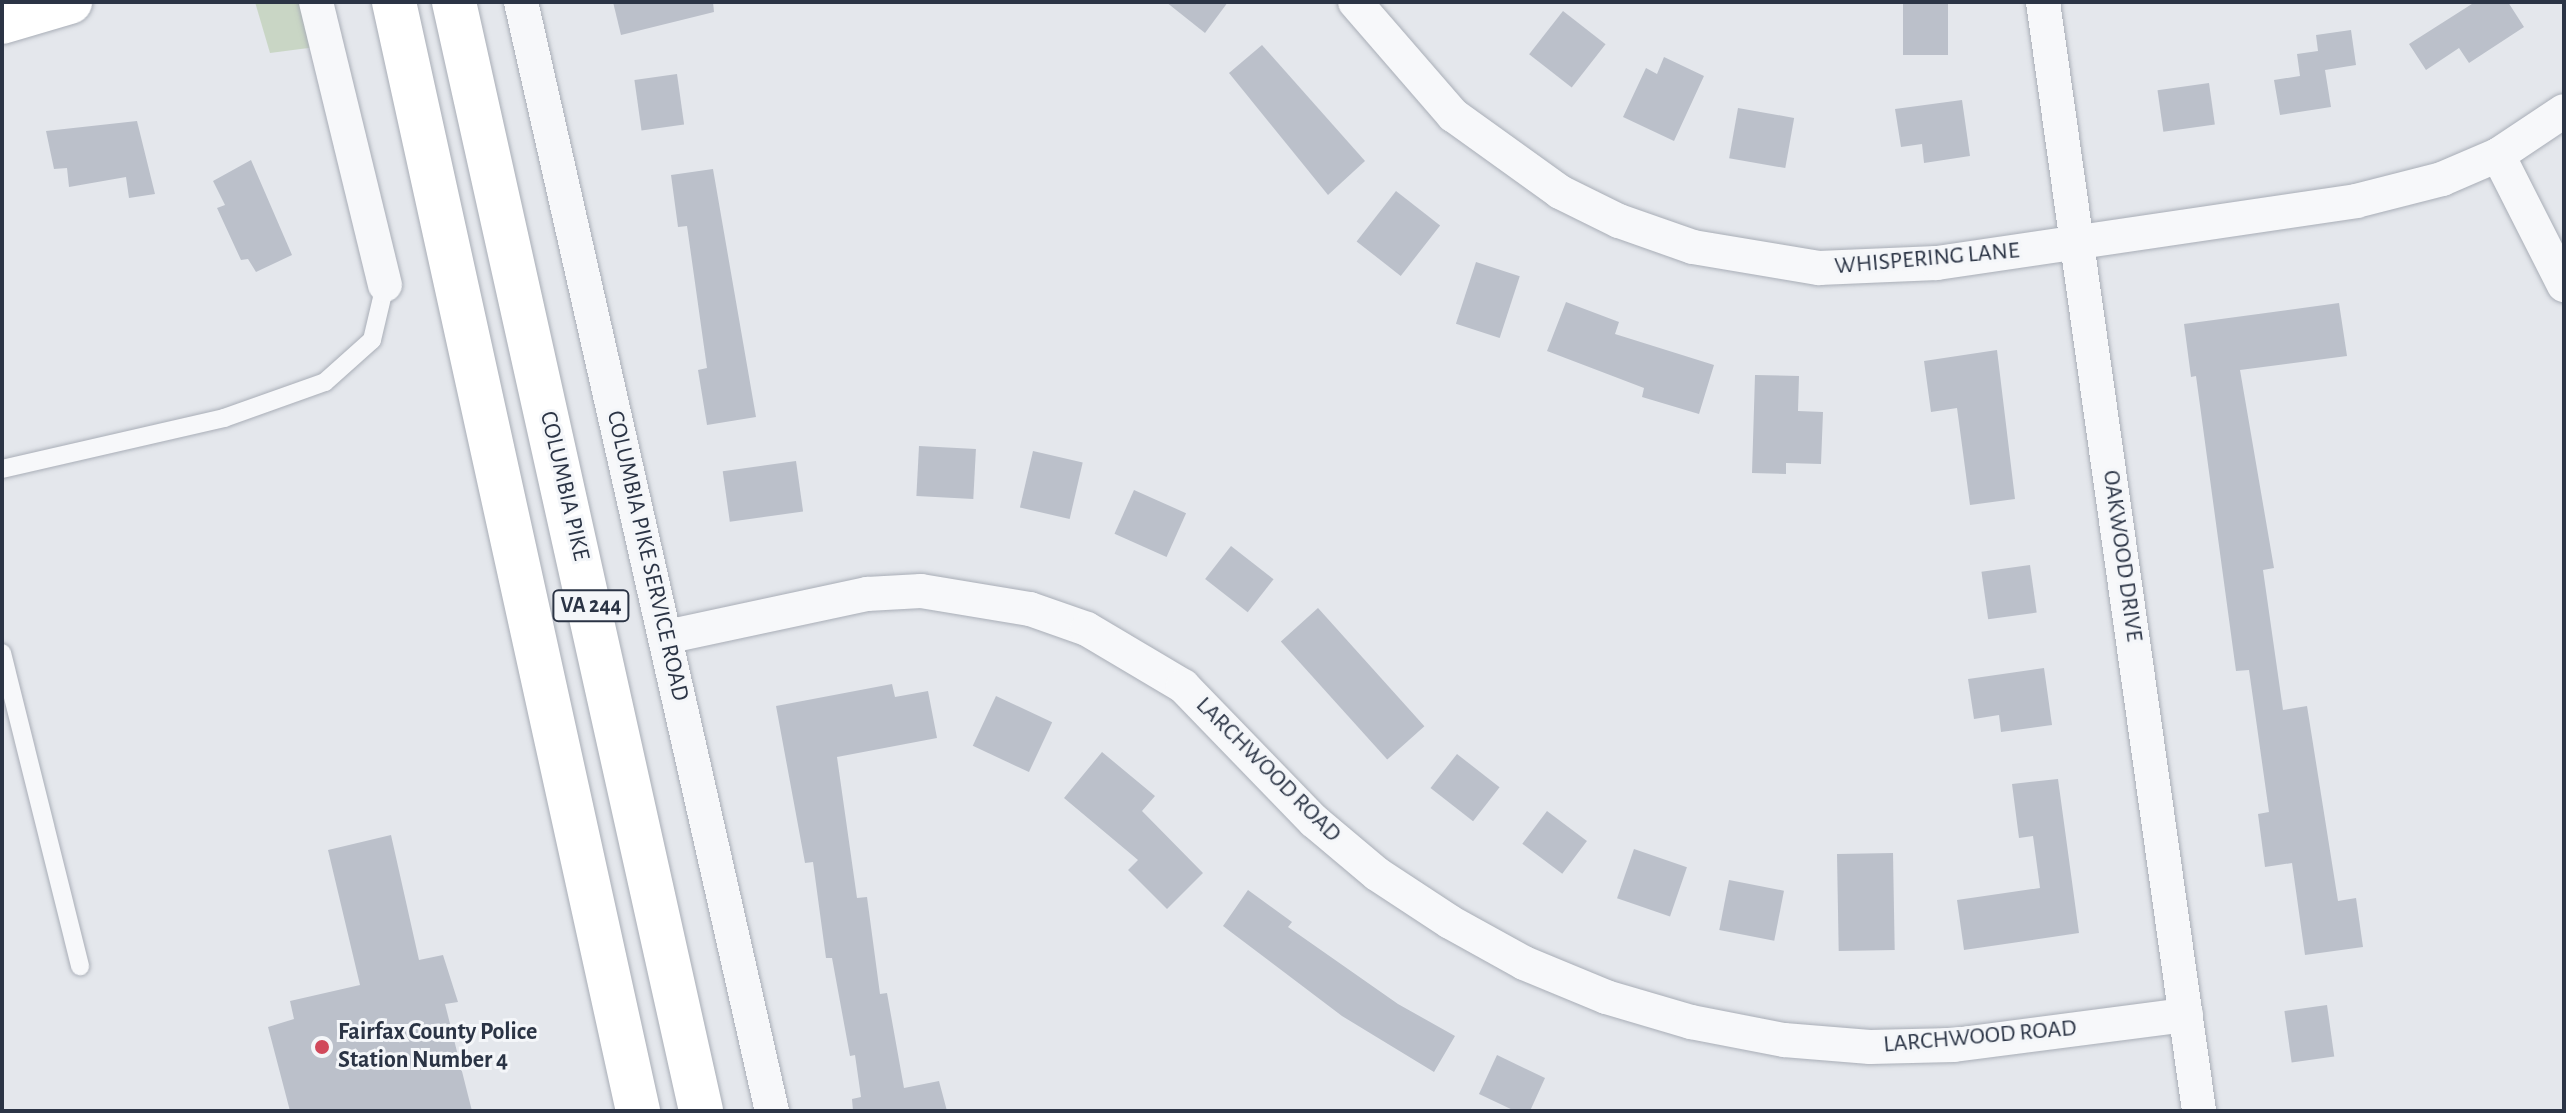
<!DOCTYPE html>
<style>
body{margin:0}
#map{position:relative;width:2566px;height:1113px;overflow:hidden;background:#e4e7ec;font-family:"Alegreya Sans",sans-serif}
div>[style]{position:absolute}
.green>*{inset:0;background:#c9d6c5}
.building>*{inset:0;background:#bbc0ca;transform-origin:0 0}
.roads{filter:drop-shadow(0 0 2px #a9aeb7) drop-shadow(0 0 2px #a9aeb7)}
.lane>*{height:18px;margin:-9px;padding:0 9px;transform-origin:9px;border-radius:9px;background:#f7f8fa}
.street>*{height:34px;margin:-17px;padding:0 17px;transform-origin:17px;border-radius:17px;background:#f7f8fa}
.secondary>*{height:44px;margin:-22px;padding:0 22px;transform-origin:22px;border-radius:22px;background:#fff}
.primary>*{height:44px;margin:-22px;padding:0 22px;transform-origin:22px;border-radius:22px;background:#fff}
.dots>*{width:22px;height:22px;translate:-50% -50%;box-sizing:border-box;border:4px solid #f4f6f9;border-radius:50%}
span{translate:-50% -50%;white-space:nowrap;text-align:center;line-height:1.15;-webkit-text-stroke:6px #f4f6f9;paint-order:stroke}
.shield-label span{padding:2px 6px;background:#f4f6f9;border:2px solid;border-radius:6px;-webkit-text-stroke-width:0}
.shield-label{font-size:22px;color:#2b3445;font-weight:700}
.street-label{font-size:24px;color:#2b3445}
.poi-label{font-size:24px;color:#2b3445;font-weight:700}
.left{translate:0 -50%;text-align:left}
.frame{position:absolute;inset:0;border:4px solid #2b3445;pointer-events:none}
</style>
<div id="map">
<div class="green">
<i style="clip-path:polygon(255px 2px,304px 2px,316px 47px,270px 53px)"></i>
</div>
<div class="building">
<i style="clip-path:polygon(613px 2px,713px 2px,714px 12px,621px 35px)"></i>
<i style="clip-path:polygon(1166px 2px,1228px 2px,1205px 33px)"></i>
<i style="left:1903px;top:2px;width:45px;height:53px"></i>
<i style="clip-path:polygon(2475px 2px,2508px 2px,2524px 27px,2469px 63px,2459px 48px,2426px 70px,2409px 44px)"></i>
<i style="left:1563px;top:11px;width:54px;height:55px;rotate:38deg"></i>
<i style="clip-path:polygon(2351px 30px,2356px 65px,2325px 70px,2331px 107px,2280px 115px,2274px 80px,2300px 76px,2297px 54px,2318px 51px,2316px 35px)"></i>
<i style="clip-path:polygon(1262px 45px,1365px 161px,1328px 195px,1229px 73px)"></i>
<i style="clip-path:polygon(1664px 57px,1704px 76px,1674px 141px,1623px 117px,1646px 68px,1657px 74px)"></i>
<i style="left:677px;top:74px;width:51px;height:43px;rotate:82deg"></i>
<i style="left:2209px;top:83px;width:42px;height:52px;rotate:82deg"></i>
<i style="clip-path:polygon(1962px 100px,1970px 156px,1924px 163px,1922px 144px,1901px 147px,1895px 109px)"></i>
<i style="left:1738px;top:108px;width:57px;height:51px;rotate:10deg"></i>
<i style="clip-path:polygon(137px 121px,155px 194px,129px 198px,126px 177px,69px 187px,67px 168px,54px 169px,46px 131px)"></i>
<i style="clip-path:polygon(251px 160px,292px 255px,256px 272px,248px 259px,241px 260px,217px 208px,225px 205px,213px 181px)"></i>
<i style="clip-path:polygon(713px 169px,756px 417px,707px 425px,698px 370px,707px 368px,687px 226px,678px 227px,671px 175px)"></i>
<i style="left:1396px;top:191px;width:56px;height:64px;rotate:38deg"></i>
<i style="left:1476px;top:262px;width:46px;height:65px;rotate:18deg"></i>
<i style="clip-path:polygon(1566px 302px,1619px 322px,1615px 334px,1714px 365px,1699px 414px,1642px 397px,1644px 388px,1547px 351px)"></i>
<i style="clip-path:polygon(2339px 303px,2347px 356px,2240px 370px,2274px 568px,2263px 570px,2283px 710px,2307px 706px,2338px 901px,2356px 898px,2363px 947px,2305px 955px,2292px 863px,2265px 867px,2258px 814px,2269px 812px,2249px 670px,2236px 671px,2196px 376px,2191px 377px,2184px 324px)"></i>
<i style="clip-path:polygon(1997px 350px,2015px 499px,1970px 505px,1957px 408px,1931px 412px,1924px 361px)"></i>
<i style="clip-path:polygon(1755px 375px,1799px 376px,1798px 411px,1823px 412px,1821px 464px,1786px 463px,1786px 474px,1752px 473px)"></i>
<i style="left:919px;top:446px;width:57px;height:50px;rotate:3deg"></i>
<i style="left:1033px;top:451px;width:51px;height:58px;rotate:13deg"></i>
<i style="left:796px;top:461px;width:51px;height:74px;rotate:82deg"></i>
<i style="left:1134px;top:490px;width:57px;height:48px;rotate:24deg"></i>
<i style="left:1231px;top:546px;width:54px;height:42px;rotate:38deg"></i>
<i style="left:2030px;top:565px;width:48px;height:49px;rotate:82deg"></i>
<i style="left:1318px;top:608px;width:159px;height:50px;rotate:48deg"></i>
<i style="clip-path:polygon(2044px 668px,2052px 725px,2001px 732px,1999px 715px,1974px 719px,1968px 679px)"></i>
<i style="clip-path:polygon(892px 684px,895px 697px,928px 691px,937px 738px,837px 757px,857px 898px,867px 897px,880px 994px,887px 993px,904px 1088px,939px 1081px,947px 1111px,853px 1111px,852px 1099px,861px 1097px,855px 1055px,850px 1056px,832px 958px,826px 958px,813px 862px,805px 863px,776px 706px)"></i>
<i style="left:996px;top:696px;width:62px;height:55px;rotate:25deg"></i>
<i style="clip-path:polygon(1102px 752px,1155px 796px,1142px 811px,1203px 873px,1167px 909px,1128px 870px,1138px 860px,1064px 798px)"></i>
<i style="left:1457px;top:754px;width:54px;height:43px;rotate:38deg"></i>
<i style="clip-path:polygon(2058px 779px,2079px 933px,1964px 950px,1957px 900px,2040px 888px,2033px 836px,2019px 838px,2012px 784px)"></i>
<i style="left:1547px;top:811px;width:50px;height:41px;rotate:37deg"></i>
<i style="clip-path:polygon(391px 835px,419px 960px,443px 955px,458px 1002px,445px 1004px,472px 1111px,290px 1111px,268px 1027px,294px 1019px,290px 1001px,360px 985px,328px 850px)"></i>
<i style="left:1634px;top:849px;width:56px;height:52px;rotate:19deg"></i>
<i style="left:1893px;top:853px;width:97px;height:56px;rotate:89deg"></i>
<i style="left:1729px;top:880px;width:56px;height:51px;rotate:11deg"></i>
<i style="clip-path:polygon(1248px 890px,1292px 922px,1288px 927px,1398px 1004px,1455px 1036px,1434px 1072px,1342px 1016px,1223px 926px)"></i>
<i style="left:2327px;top:1005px;width:52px;height:43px;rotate:82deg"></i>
<i style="clip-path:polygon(1497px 1055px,1545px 1078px,1530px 1111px,1515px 1111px,1479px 1094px)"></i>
</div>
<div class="roads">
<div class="lane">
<i style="left:2px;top:469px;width:228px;rotate:-12.9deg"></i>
<i style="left:224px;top:418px;width:107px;rotate:-19.6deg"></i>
<i style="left:325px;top:382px;width:63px;rotate:-41.8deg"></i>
<i style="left:372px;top:340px;width:57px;rotate:-76.7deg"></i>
<i style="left:2px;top:653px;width:323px;rotate:76deg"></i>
</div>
<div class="street">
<i style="left:316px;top:2px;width:291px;rotate:76.3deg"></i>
<i style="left:521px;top:2px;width:1137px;rotate:77.25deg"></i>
<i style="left:1355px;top:2px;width:150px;rotate:49.1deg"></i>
<i style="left:1453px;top:115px;width:132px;rotate:35.7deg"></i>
<i style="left:1560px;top:192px;width:66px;rotate:26.2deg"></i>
<i style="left:1619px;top:221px;width:78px;rotate:19.4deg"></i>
<i style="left:1693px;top:247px;width:128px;rotate:9.5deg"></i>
<i style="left:1819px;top:268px;width:118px;rotate:-2.4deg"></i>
<i style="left:1937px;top:263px;width:424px;rotate:-8.4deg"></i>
<i style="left:2356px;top:201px;width:89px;rotate:-14.3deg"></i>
<i style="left:2442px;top:179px;width:61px;rotate:-23.2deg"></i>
<i style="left:2498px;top:155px;width:79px;rotate:-33.7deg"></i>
<i style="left:2043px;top:2px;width:1120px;rotate:81.99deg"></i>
<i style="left:2498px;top:155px;width:146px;rotate:63.1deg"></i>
<i style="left:666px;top:637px;width:206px;rotate:-12.1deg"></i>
<i style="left:867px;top:594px;width:54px;rotate:-3.2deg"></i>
<i style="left:921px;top:591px;width:110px;rotate:9.4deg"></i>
<i style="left:1030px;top:609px;width:60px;rotate:19.3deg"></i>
<i style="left:1087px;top:629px;width:112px;rotate:30.7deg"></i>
<i style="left:1183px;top:686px;width:188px;rotate:45.9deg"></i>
<i style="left:1314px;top:821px;width:82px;rotate:40.1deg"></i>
<i style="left:1377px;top:874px;width:87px;rotate:33.3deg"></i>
<i style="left:1450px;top:922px;width:85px;rotate:29deg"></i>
<i style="left:1524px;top:963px;width:89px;rotate:22.5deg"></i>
<i style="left:1606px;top:997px;width:89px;rotate:16.4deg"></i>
<i style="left:1691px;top:1022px;width:95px;rotate:11deg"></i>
<i style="left:1784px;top:1040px;width:86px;rotate:4.7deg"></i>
<i style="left:1870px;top:1047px;width:84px;rotate:-1.4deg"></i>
<i style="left:1954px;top:1045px;width:234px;rotate:-7.4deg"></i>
</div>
<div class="secondary">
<i style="left:2px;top:22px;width:71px;rotate:-16.4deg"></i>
</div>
<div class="primary">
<i style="left:394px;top:2px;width:1136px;rotate:77.59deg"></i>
<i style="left:454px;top:2px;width:1136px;rotate:77.44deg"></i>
</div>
</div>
<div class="dots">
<i style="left:322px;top:1047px;background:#d1495b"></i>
</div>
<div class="shield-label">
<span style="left:591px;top:606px">VA 244</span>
</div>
<div class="street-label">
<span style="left:1927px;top:259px;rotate:-5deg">WHISPERING LANE</span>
<span style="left:564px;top:486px;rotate:77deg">COLUMBIA PIKE</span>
<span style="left:647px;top:556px;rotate:77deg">COLUMBIA PIKE SERVICE ROAD</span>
<span style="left:2122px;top:556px;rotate:82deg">OAKWOOD DRIVE</span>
<span style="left:1268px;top:770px;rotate:45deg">LARCHWOOD ROAD</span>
<span style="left:1980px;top:1037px;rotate:-5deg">LARCHWOOD ROAD</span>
</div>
<div class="poi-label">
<span class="left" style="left:338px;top:1047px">Fairfax County Police<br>Station Number 4</span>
</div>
<div class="frame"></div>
</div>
